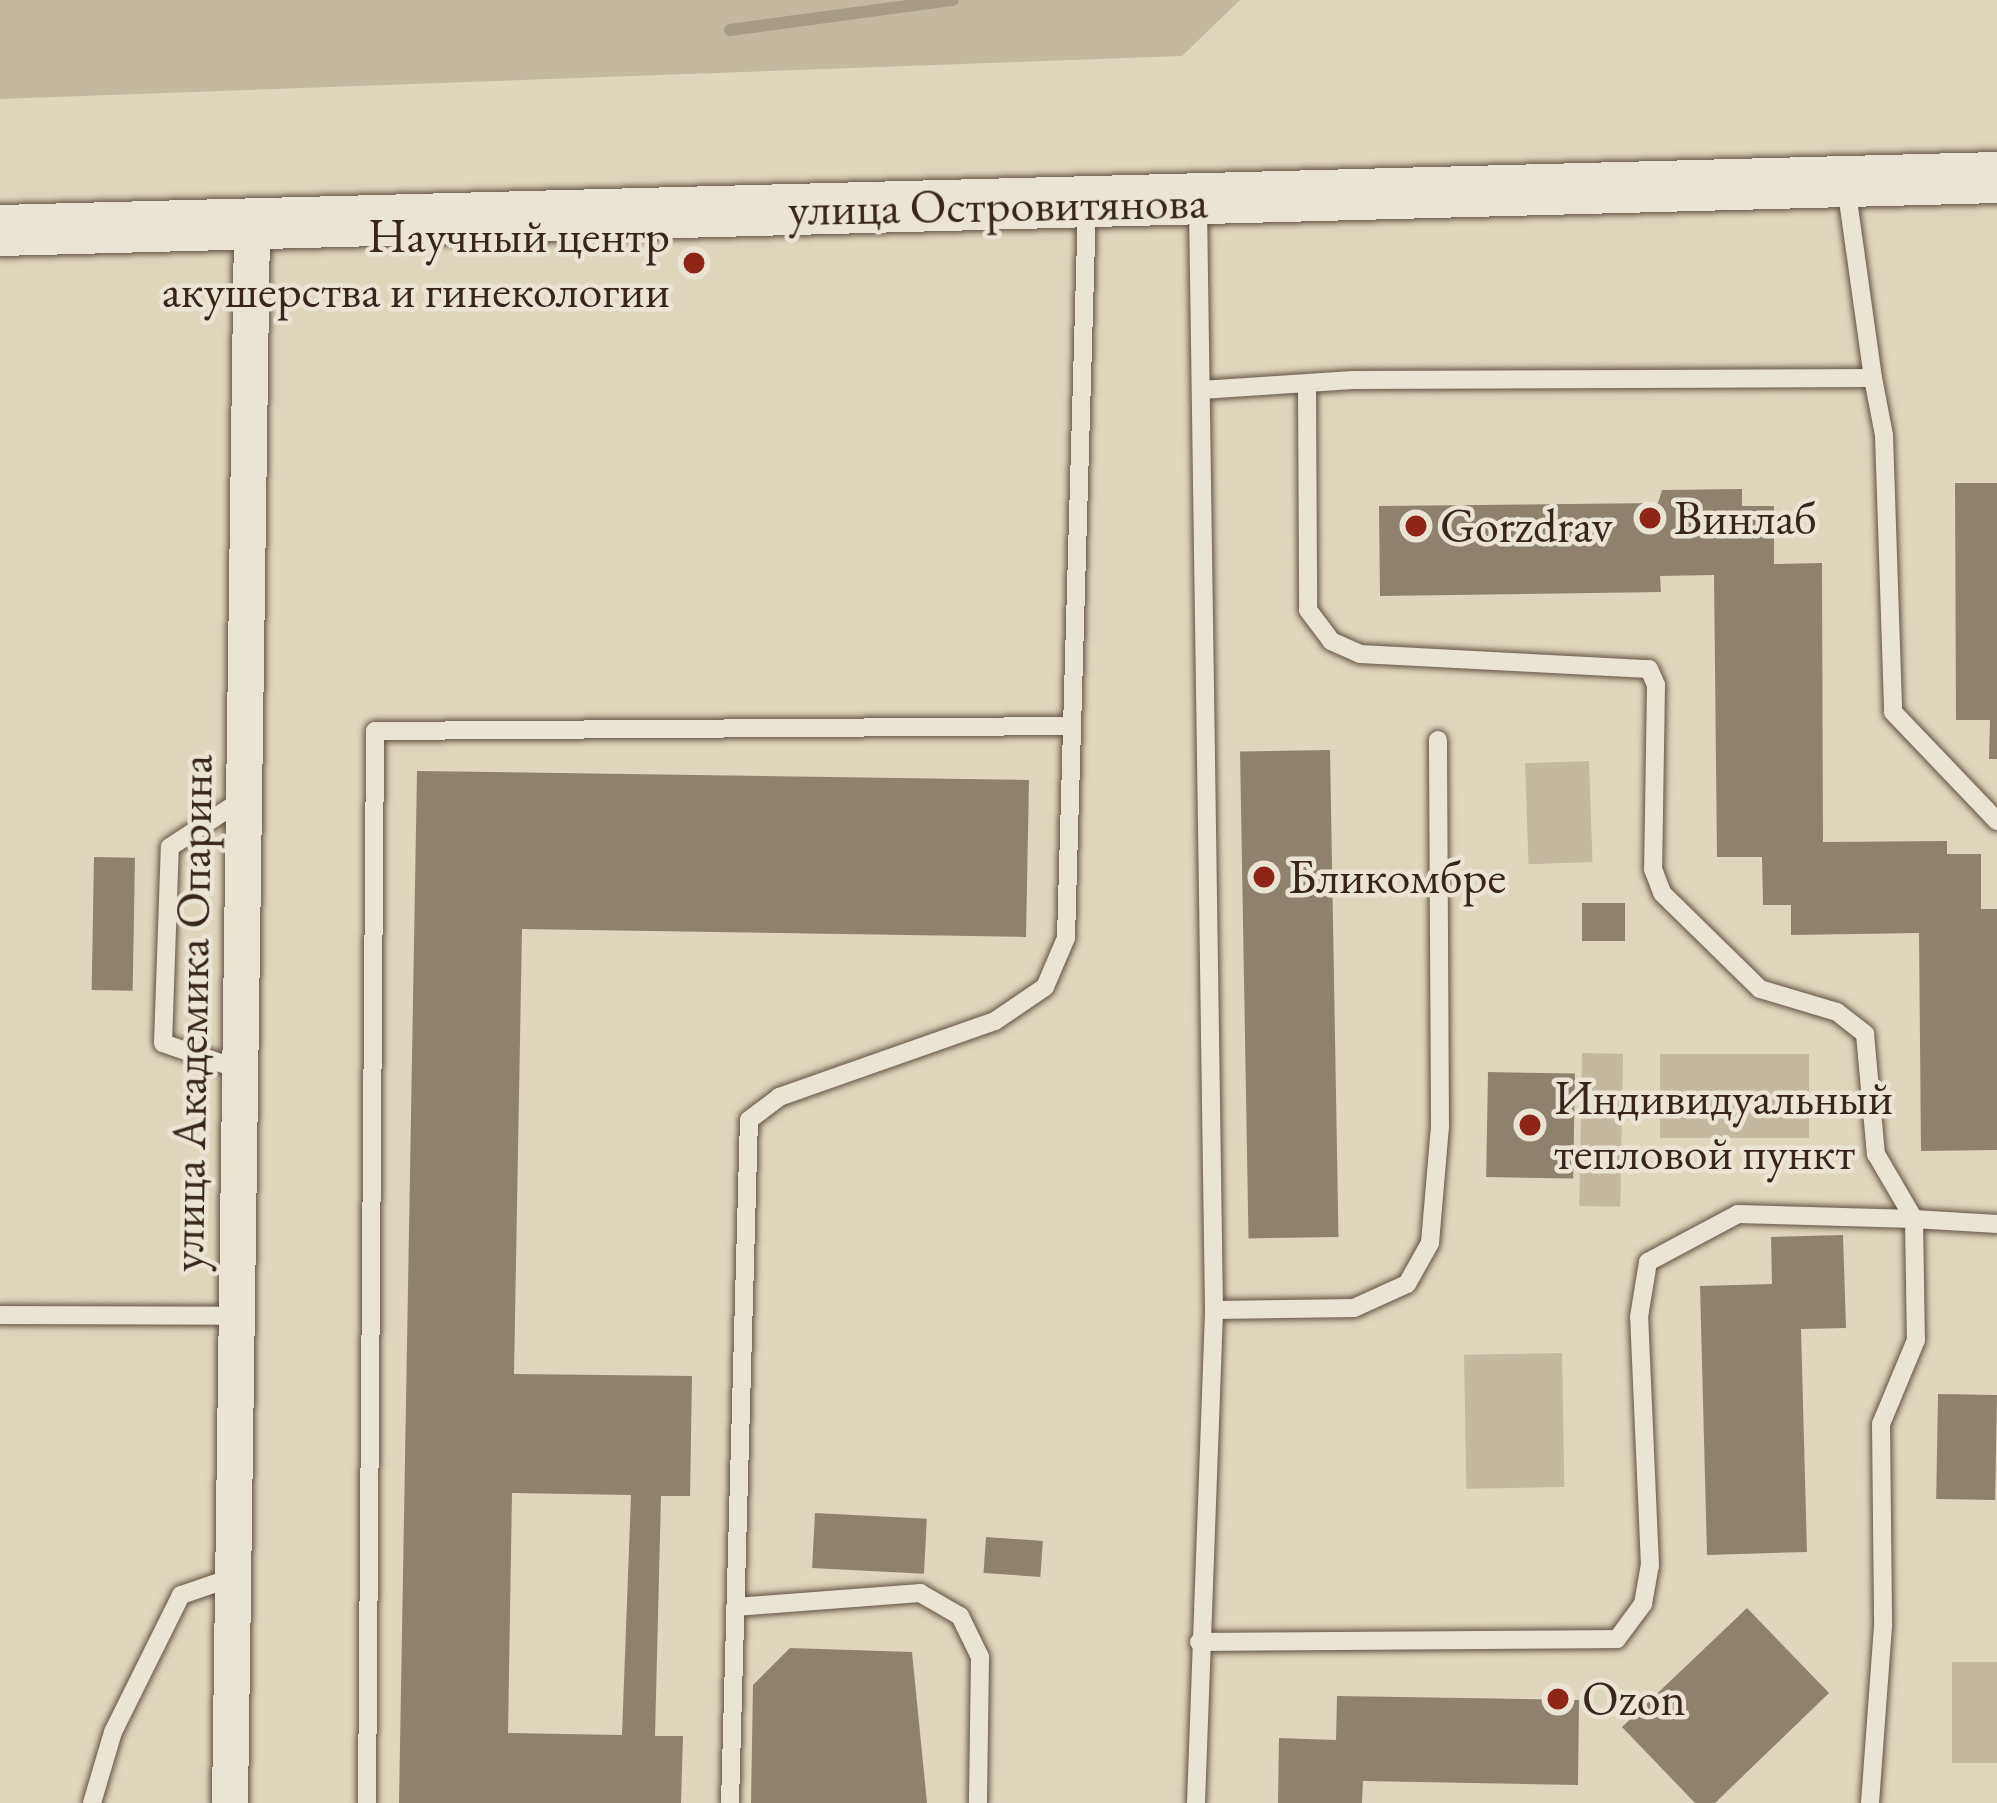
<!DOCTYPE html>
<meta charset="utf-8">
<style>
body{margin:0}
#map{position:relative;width:1997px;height:1803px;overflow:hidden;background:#dfd7bb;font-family:"EB Garamond",serif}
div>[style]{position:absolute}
.green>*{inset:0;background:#c2b99f;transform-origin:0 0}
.stream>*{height:12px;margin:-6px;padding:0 6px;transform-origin:6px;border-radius:6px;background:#a69b84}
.building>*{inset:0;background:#8e826d;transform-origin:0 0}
.roads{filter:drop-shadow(0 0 3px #615242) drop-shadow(0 0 3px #615242)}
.lane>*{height:18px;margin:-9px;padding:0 9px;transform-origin:9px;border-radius:9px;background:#eae5d3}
.street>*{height:36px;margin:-18px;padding:0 18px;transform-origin:18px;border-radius:18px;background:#eae5d3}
.secondary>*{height:51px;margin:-25.5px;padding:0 25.5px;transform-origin:25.5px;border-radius:25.5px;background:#eae5d3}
.dots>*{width:33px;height:33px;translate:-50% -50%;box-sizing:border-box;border:6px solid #eae5d3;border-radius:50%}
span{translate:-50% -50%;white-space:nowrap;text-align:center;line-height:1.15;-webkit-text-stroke:9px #eae5d3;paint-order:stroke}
.street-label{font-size:48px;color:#372619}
.poi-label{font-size:48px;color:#372619}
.right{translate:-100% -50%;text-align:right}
.left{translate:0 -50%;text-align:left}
</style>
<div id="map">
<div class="green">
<i style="clip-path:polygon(0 0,1240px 0,1182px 56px,0 99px)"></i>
<i style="left:1589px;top:761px;width:101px;height:64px;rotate:88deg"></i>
<i style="left:1582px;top:1053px;width:41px;height:153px;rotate:1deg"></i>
<i style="left:1809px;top:1054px;width:84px;height:149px;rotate:90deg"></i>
<i style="left:1562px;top:1353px;width:134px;height:98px;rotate:89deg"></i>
<i style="left:1997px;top:1662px;width:101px;height:45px;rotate:90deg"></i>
</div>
<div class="stream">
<i style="left:730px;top:30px;width:225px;rotate:-7.7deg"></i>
</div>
<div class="building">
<i style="clip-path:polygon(1955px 483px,1997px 483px,1997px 759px,1989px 759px,1990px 720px,1956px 720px)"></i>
<i style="clip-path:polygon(1742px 489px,1742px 506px,1774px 506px,1774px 564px,1822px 563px,1823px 842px,1947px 841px,1947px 854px,1981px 854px,1981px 909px,1997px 909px,1997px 1150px,1921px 1151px,1919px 933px,1791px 935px,1791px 905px,1763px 905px,1762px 857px,1717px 857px,1714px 575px,1660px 576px,1661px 592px,1380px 596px,1379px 506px,1658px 503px,1662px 490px)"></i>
<i style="left:1330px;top:750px;width:487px;height:90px;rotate:89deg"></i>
<i style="clip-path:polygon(evenodd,417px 771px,1029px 780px,1026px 937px,522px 929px,514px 1374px,692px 1376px,690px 1496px,661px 1496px,655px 1736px,683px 1736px,681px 1803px,399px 1803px,417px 771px,512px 1493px,631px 1495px,622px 1735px,508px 1733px,512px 1493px)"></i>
<i style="left:94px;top:857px;width:41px;height:133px;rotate:1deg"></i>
<i style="left:1582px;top:903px;width:43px;height:38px"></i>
<i style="left:1488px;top:1072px;width:87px;height:105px;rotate:1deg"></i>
<i style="clip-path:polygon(1843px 1235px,1846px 1328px,1801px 1329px,1807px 1552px,1707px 1555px,1700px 1286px,1772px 1284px,1771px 1237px)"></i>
<i style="left:1938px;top:1394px;width:59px;height:105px;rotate:1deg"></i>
<i style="left:815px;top:1513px;width:112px;height:55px;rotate:3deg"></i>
<i style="left:986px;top:1537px;width:57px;height:36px;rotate:4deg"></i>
<i style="clip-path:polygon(1747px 1608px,1829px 1693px,1715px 1803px,1695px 1803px,1622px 1727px)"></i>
<i style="clip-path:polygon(790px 1648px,912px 1652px,927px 1803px,751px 1803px,753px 1685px)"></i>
<i style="clip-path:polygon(1337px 1696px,1579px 1700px,1578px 1785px,1363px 1781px,1362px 1803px,1278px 1803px,1279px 1738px,1336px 1740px)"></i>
</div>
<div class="roads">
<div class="lane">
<i style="left:1873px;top:378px;width:58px;rotate:79.1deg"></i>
<i style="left:1884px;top:435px;width:277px;rotate:88.1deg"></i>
<i style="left:1893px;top:712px;width:151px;rotate:46.3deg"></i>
<i style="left:1307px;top:386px;width:224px;rotate:89.7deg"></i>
<i style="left:1308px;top:610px;width:39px;rotate:53deg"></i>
<i style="left:1331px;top:641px;width:32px;rotate:24deg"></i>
<i style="left:1360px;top:654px;width:289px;rotate:3deg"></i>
<i style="left:1649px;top:669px;width:17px;rotate:66deg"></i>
<i style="left:1656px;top:685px;width:184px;rotate:90.9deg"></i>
<i style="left:1653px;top:869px;width:26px;rotate:69deg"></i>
<i style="left:1662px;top:893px;width:137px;rotate:44.4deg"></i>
<i style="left:1760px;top:989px;width:80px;rotate:16.6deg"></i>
<i style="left:1837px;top:1012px;width:36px;rotate:38deg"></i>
<i style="left:1865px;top:1034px;width:121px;rotate:84.8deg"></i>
<i style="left:1876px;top:1154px;width:75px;rotate:59.7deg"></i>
<i style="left:1914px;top:1219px;width:83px;rotate:3.4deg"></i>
<i style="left:1201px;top:390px;width:152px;rotate:-3.8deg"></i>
<i style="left:1353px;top:380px;width:520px;rotate:-0.22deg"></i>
<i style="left:1873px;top:378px;width:193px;rotate:-98deg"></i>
<i style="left:238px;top:1069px;width:79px;rotate:-160.9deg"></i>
<i style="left:163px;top:1043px;width:196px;rotate:-88deg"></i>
<i style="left:170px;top:847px;width:87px;rotate:-33.3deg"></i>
<i style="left:1214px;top:1310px;width:140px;rotate:-0.8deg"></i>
<i style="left:1354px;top:1308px;width:58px;rotate:-24.4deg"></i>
<i style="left:1407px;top:1284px;width:47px;rotate:-60.7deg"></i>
<i style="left:1430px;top:1243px;width:117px;rotate:-85.1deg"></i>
<i style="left:1440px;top:1126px;width:386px;rotate:-90.3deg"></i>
<i style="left:0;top:1315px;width:234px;rotate:0.2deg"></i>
<i style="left:735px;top:1607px;width:186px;rotate:-4.3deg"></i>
<i style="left:920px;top:1593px;width:46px;rotate:29.9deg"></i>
<i style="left:960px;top:1616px;width:46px;rotate:64deg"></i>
<i style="left:980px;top:1657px;width:146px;rotate:90.8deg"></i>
<i style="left:1199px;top:1642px;width:418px;rotate:-0.4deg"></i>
<i style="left:1617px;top:1639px;width:44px;rotate:-53.4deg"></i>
<i style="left:1643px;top:1604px;width:39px;rotate:-80deg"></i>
<i style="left:1650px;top:1566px;width:249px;rotate:-92.5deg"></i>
<i style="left:1639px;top:1317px;width:56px;rotate:-80.7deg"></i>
<i style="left:1648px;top:1262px;width:102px;rotate:-28.1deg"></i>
<i style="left:1738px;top:1214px;width:176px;rotate:1.6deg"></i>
<i style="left:1914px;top:1219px;width:121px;rotate:89.1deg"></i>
<i style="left:1916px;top:1340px;width:91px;rotate:112.6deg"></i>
<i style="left:1881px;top:1424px;width:202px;rotate:89.4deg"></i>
<i style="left:1883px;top:1626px;width:177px;rotate:94.2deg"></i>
<i style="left:92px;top:1803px;width:74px;rotate:-73.5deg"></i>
<i style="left:113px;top:1732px;width:153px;rotate:-63.6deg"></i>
<i style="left:181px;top:1595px;width:56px;rotate:-18.8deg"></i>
<i style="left:367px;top:1803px;width:1072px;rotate:-89.57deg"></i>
<i style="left:375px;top:731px;width:696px;rotate:-0.41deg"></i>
<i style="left:730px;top:1803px;width:683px;rotate:-88.41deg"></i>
<i style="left:749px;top:1120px;width:38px;rotate:-37deg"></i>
<i style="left:779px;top:1097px;width:229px;rotate:-19.4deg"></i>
<i style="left:995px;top:1021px;width:60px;rotate:-34.2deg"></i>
<i style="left:1045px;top:987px;width:53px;rotate:-66.8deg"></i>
<i style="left:1066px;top:938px;width:735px;rotate:-88.36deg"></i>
<i style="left:1196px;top:1803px;width:493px;rotate:-87.9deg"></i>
<i style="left:1214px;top:1310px;width:1110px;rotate:-90.83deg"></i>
</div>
<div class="street">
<i style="left:230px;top:1803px;width:1579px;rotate:-89.2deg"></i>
</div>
<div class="secondary">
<i style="left:0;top:230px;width:1998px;rotate:-1.52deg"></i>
</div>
</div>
<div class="dots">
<i style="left:694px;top:263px;background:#8f2418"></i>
<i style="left:1650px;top:518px;background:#8f2418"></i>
<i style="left:1416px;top:526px;background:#8f2418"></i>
<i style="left:1264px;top:877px;background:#8f2418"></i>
<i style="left:1530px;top:1125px;background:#8f2418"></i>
<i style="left:1558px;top:1699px;background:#8f2418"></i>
</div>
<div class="street-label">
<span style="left:998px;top:205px;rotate:-1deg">улица Островитянова</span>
<span style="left:191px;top:1013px;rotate:-89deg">улица Академика Опарина</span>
</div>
<div class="poi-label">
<span class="right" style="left:670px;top:263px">Научный центр<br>акушерства и гинекологии</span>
<span class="left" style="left:1674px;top:518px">Винлаб</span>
<span class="left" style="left:1440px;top:526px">Gorzdrav</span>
<span class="left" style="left:1288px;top:877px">Бликомбре</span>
<span class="left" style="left:1554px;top:1125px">Индивидуальный<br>тепловой пункт</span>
<span class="left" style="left:1582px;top:1699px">Ozon</span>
</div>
</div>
